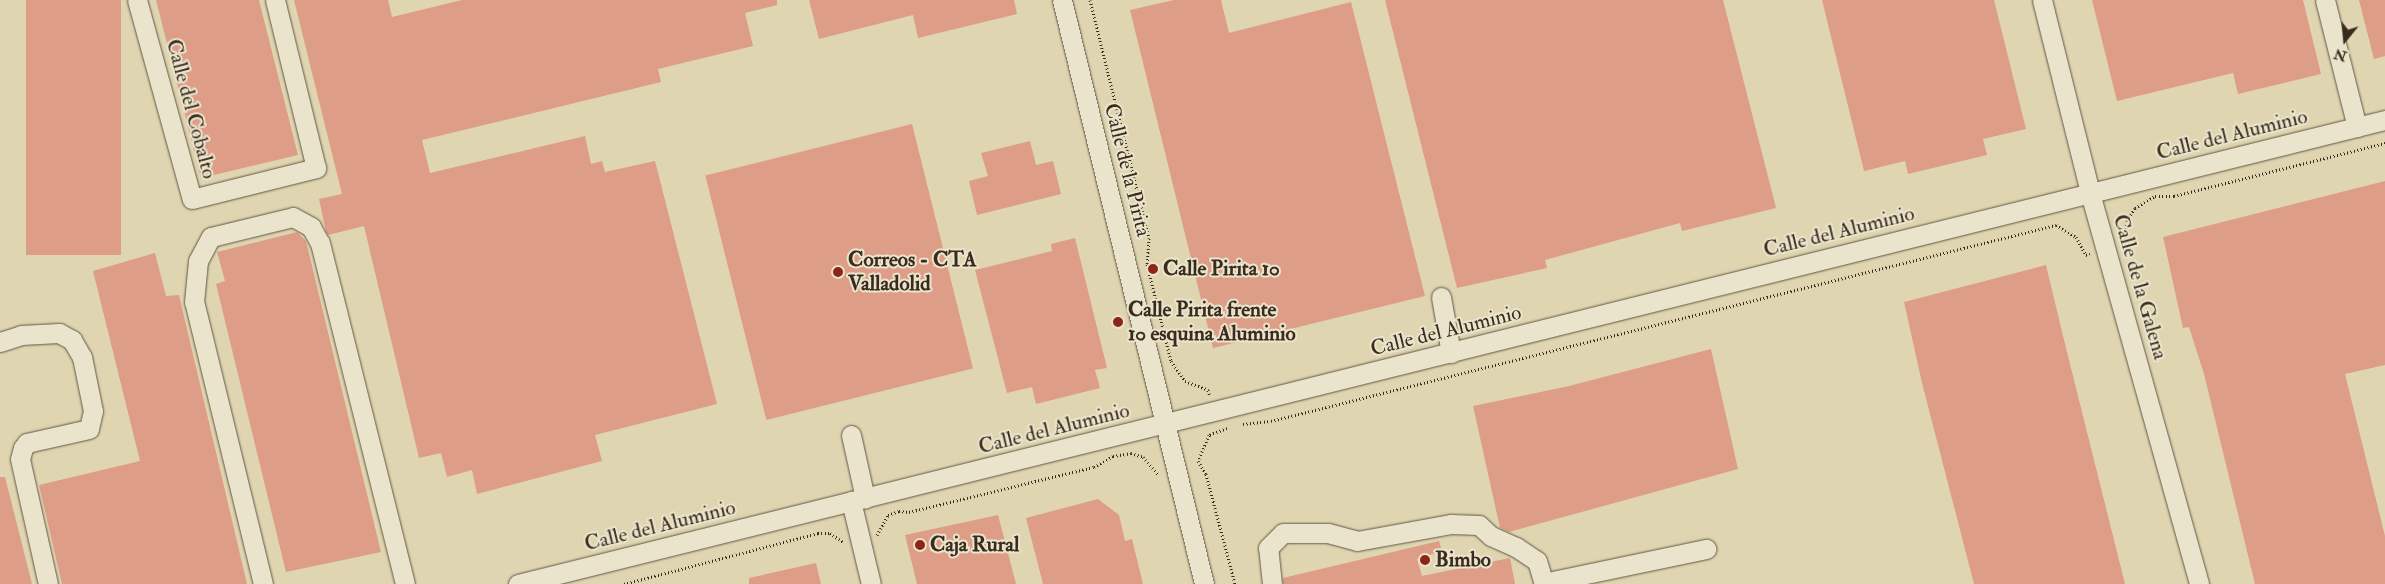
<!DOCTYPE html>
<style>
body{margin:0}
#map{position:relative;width:2385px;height:584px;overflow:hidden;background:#dfd5b1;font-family:"IM FELL Double Pica",serif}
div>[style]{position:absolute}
.building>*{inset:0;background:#de9d87;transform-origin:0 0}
.path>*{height:3px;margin-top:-1.5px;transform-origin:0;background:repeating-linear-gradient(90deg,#392b1e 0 1px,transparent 0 3.5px)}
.roads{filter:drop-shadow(0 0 1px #625643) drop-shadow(0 0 1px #625643)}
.minor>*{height:19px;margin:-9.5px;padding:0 9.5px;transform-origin:9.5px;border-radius:9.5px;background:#eae4cc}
.dots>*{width:14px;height:14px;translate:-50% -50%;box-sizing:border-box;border:2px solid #eae4cc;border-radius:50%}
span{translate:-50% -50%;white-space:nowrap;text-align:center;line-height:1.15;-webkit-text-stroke:4px #eae4cc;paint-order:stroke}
.street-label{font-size:21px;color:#392b1e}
.poi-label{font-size:21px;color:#392b1e;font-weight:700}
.left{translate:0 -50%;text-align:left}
.north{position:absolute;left:2320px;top:15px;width:50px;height:50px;-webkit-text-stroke:4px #eae4cc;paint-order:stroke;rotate:197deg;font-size:14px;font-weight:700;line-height:20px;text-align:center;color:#392b1e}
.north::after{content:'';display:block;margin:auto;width:18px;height:22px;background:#392b1e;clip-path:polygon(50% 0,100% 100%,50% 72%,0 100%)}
</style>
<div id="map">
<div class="building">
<i style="left:26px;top:0;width:95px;height:255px"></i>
<i style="clip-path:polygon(156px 0,259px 0,298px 155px,201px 178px)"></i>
<i style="clip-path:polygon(294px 0,388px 0,392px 17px,462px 0,777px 0,777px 5px,745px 13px,753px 46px,658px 69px,661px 82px,422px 140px,430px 173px,585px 136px,591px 164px,602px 161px,605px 172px,655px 161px,717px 404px,595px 435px,602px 461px,477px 494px,472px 470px,447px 477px,441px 453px,419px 458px,364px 226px,328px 235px,326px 232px,319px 199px,342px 194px)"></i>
<i style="clip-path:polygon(809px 0,1014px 0,1017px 14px,918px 38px,913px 15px,819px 39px)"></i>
<i style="clip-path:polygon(1174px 0,1221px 0,1229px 33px,1351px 2px,1425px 296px,1213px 348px,1130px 10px)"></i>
<i style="clip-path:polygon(1385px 0,1723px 0,1776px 208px,1682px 231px,1680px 223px,1545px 260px,1547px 268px,1457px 288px)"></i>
<i style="clip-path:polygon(1822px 0,1994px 0,2026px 129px,1983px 139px,1987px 155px,1908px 174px,1905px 161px,1864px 171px)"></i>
<i style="clip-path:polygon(2092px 0,2303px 0,2321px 74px,2238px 94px,2233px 73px,2117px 101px)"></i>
<i style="clip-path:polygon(2359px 0,2385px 0,2385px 56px,2374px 59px)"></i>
<i style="left:912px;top:124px;width:252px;height:213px;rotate:76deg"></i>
<i style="clip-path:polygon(1030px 141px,1036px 165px,1053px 161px,1061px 194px,977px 215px,969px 181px,988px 176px,981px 153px)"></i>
<i style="clip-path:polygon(2385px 181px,2385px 365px,2345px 374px,2385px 536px,2385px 584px,2255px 584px,2204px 374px,2189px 327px,2183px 328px,2163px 237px)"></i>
<i style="clip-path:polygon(297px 232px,306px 241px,381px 552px,286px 572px,216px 284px,225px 281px,217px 252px)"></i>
<i style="clip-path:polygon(1075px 238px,1107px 368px,1095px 370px,1100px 388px,1036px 404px,1032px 387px,1007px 393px,975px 270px,1052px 251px,1051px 244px)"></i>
<i style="clip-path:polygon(155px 253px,166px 296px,179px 295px,247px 584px,62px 584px,39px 485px,140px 461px,93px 271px)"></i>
<i style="clip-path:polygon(2046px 265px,2065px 344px,2125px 584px,1974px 584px,1922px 383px,1904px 302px)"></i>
<i style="clip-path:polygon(1711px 349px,1738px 469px,1509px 532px,1500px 528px,1473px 406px,1569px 386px)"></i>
<i style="clip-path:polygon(0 477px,5px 477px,32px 584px,0 584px)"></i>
<i style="clip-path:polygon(1098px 499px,1119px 515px,1125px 541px,1132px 539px,1143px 584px,1043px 584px,1026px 518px)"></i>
<i style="clip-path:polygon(998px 515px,1016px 584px,917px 584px,905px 535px)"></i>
<i style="clip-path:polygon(1439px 541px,1442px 551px,1417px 559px,1422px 576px,1510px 558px,1515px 584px,1283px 584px,1283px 578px)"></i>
<i style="clip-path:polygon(816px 563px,821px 584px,749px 584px,749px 578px)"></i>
</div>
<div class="path">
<i style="left:1090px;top:0;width:245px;rotate:76.1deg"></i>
<i style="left:1149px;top:238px;width:26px;rotate:94deg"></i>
<i style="left:1147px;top:264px;width:100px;rotate:76.1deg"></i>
<i style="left:1171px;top:361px;width:24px;rotate:55deg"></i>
<i style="left:1185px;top:381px;width:25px;rotate:21deg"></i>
<i style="left:1208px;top:390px;width:6px;rotate:72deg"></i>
<i style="left:2123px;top:246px;width:25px;rotate:-81deg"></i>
<i style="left:2127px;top:221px;width:15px;rotate:-58deg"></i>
<i style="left:2135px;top:208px;width:23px;rotate:-31deg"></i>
<i style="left:2155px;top:196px;width:19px"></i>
<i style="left:2174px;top:196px;width:218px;rotate:-14.1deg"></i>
<i style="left:1243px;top:424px;width:28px;rotate:-6deg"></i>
<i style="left:1271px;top:421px;width:809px;rotate:-14.02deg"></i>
<i style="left:2056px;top:225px;width:23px;rotate:31deg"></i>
<i style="left:2076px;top:237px;width:21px;rotate:61deg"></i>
<i style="left:2086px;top:255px;width:4px;rotate:-14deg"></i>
<i style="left:1227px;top:428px;width:19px;rotate:159deg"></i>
<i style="left:1209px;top:435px;width:28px;rotate:113deg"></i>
<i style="left:1198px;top:461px;width:15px;rotate:58deg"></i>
<i style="left:1206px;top:474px;width:114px;rotate:75.2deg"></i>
<i style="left:877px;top:535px;width:23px;rotate:-61deg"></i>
<i style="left:888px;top:515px;width:12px;rotate:-20deg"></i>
<i style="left:899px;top:511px;width:10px;rotate:6deg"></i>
<i style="left:909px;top:512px;width:190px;rotate:-13.7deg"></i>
<i style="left:1094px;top:467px;width:22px;rotate:-30deg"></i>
<i style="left:1113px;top:456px;width:18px;rotate:-9deg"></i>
<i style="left:1131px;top:453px;width:13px;rotate:18deg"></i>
<i style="left:1143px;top:457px;width:23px;rotate:49deg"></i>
<i style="left:624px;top:584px;width:201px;rotate:-14.7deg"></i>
<i style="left:818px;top:533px;width:12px"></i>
<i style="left:830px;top:533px;width:16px;rotate:35deg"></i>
</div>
<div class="roads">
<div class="minor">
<i style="left:137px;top:0;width:206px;rotate:74.6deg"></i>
<i style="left:192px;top:199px;width:128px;rotate:-14deg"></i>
<i style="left:316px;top:168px;width:173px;rotate:-103.7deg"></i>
<i style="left:1062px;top:0;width:601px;rotate:76.33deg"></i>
<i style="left:2042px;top:0;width:199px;rotate:76deg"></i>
<i style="left:2090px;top:193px;width:406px;rotate:74.4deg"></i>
<i style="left:2325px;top:0;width:131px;rotate:75.9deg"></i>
<i style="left:1441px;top:297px;width:57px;rotate:79.9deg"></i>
<i style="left:0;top:342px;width:22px;rotate:-18deg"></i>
<i style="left:21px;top:335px;width:38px;rotate:-3deg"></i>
<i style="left:59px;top:333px;width:15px;rotate:28deg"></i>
<i style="left:72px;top:340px;width:20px;rotate:60deg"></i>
<i style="left:82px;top:357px;width:55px;rotate:78.5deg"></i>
<i style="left:93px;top:411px;width:18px;rotate:103deg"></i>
<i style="left:89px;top:429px;width:64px;rotate:167.3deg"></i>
<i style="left:27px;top:443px;width:6px;rotate:129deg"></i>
<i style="left:23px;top:448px;width:11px;rotate:105deg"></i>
<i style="left:20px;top:459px;width:128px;rotate:77.4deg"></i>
<i style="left:851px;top:435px;width:65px;rotate:77.5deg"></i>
<i style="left:851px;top:501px;width:85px;rotate:76.5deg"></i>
<i style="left:1543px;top:583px;width:167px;rotate:-11.8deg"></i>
<i style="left:263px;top:584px;width:290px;rotate:-103.7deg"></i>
<i style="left:194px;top:302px;width:41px;rotate:-84.4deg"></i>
<i style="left:198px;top:261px;width:27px;rotate:-62deg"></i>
<i style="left:211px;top:237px;width:84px;rotate:-13.7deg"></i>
<i style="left:293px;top:217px;width:21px;rotate:29deg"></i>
<i style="left:311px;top:227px;width:18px;rotate:61deg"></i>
<i style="left:320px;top:243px;width:351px;rotate:76deg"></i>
<i style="left:518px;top:584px;width:1924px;rotate:-13.96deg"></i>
<i style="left:1272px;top:584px;width:36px;rotate:-96deg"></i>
<i style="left:1268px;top:548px;width:21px;rotate:-45deg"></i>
<i style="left:1283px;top:533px;width:45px"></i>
<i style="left:1328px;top:533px;width:30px;rotate:15deg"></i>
<i style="left:1357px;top:541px;width:96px;rotate:-10.3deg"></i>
<i style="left:1451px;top:524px;width:28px;rotate:2deg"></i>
<i style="left:1479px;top:525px;width:16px;rotate:43deg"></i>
<i style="left:1491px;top:536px;width:27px;rotate:24deg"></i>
<i style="left:1516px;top:547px;width:25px;rotate:34deg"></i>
<i style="left:1537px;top:561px;width:24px;rotate:73deg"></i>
</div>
</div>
<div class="dots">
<i style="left:1153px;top:269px;background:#8f2418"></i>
<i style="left:838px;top:272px;background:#8f2418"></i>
<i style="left:1118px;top:322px;background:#8f2418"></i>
<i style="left:920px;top:545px;background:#8f2418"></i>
<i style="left:1425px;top:560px;background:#8f2418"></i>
</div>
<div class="street-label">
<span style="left:191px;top:109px;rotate:75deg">Calle del Cobalto</span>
<span style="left:2232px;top:135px;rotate:-14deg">Calle del Aluminio</span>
<span style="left:1127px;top:170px;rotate:76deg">Calle de la Pirita</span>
<span style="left:1839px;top:232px;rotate:-14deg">Calle del Aluminio</span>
<span style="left:2140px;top:287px;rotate:74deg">Calle de la Galena</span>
<span style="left:1446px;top:331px;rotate:-14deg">Calle del Aluminio</span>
<span style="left:1054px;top:429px;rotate:-14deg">Calle del Aluminio</span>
<span style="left:660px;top:526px;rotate:-14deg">Calle del Aluminio</span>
</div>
<div class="poi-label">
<span class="left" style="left:848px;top:272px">Correos - CTA<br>Valladolid</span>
<span class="left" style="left:1163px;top:269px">Calle Pirita 10</span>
<span class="left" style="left:1128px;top:322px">Calle Pirita frente<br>10 esquina Aluminio</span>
<span class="left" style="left:930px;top:545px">Caja Rural</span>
<span class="left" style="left:1435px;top:560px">Bimbo</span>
</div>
<div class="north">N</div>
</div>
